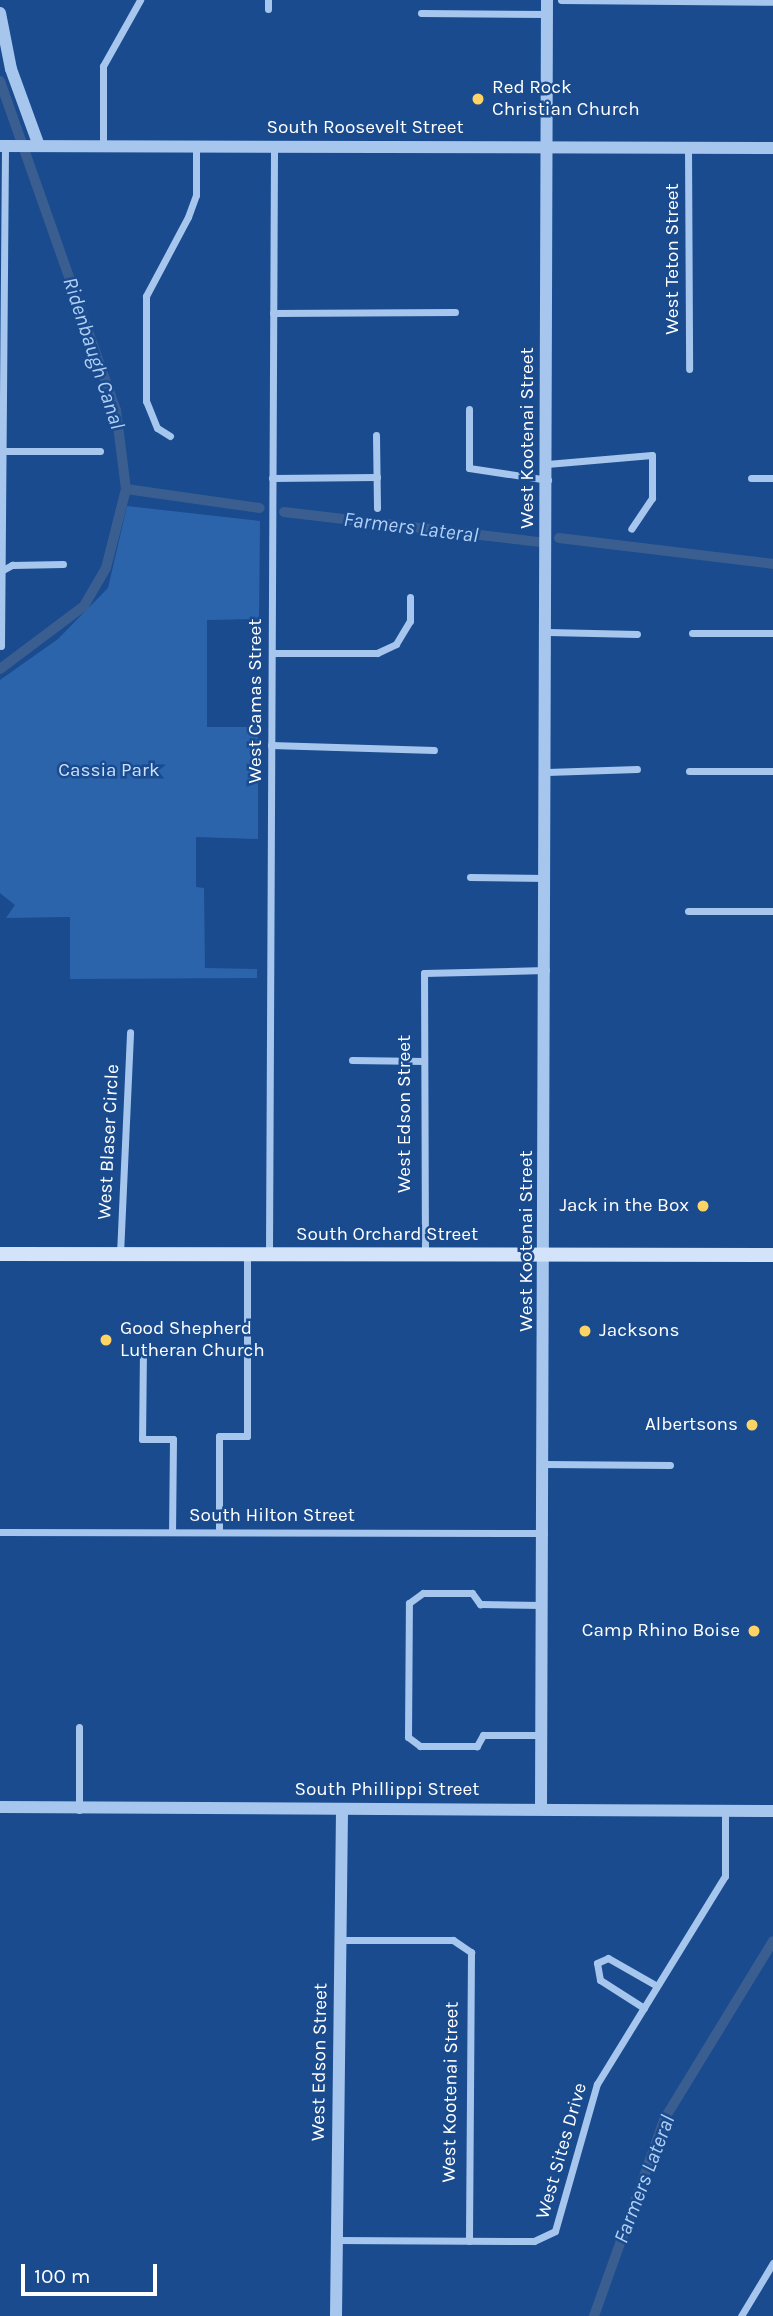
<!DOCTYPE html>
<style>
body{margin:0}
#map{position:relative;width:773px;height:2316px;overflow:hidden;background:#194b8e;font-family:Karla,sans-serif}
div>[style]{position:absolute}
.green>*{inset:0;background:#2c64ac}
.canal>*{height:10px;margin:-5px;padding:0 5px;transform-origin:5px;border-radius:5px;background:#3b5e90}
.minor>*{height:7px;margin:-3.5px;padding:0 3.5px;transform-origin:3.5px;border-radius:3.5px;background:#a6c6ee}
.tertiary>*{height:12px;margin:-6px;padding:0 6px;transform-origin:6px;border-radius:6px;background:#a6c6ee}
.secondary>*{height:14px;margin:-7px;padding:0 7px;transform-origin:7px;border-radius:7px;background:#d3e4fa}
.dots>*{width:19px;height:19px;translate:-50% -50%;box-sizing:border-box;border:4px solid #194b8e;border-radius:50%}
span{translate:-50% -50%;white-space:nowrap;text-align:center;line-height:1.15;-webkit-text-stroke:5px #194b8e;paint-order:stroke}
.poi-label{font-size:19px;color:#fff}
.left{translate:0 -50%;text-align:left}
.right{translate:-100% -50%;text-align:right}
.street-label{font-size:19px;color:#fff}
.park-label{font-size:19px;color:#cce0fa}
.water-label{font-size:21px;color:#b2d0f5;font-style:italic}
.scale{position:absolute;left:21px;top:2264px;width:136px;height:32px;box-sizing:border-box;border:4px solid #fff;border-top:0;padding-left:9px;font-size:21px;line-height:24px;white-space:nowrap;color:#fff;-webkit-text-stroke:5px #194b8e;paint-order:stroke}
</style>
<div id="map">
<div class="green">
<i style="clip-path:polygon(127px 506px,260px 521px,259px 619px,207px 620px,207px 727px,258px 727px,258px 839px,196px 837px,196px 887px,204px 888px,205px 968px,257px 969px,257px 978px,70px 979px,70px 917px,6px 918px,15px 905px,0 893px,0 680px,58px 639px,108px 588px)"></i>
</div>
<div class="canal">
<i style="left:0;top:81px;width:349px;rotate:70.6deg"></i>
<i style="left:116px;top:410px;width:80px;rotate:82.8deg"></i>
<i style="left:126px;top:489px;width:81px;rotate:104.2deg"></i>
<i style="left:106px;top:568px;width:44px;rotate:120.1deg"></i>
<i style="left:84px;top:606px;width:105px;rotate:143.1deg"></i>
<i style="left:126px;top:489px;width:135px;rotate:8.1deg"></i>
<i style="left:284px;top:512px;width:256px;rotate:6.7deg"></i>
<i style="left:559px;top:538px;width:216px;rotate:6.9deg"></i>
<i style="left:594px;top:2316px;width:210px;rotate:-70.3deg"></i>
<i style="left:665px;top:2118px;width:207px;rotate:-58.6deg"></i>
</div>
<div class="minor">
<i style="left:268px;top:0;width:9px;rotate:90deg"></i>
<i style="left:561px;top:0;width:212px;rotate:0.5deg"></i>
<i style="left:421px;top:13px;width:126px;rotate:0.5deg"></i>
<i style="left:103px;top:146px;width:80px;rotate:-90deg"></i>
<i style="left:103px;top:66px;width:76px;rotate:-60.7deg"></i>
<i style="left:688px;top:148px;width:221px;rotate:89.7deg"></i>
<i style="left:273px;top:313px;width:182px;rotate:-0.3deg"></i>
<i style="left:469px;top:409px;width:59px;rotate:90deg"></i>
<i style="left:469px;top:468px;width:80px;rotate:8.6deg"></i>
<i style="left:376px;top:435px;width:73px;rotate:89.2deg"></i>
<i style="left:170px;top:436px;width:15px;rotate:-148deg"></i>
<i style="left:157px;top:428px;width:29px;rotate:-112deg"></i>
<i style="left:146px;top:401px;width:105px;rotate:-90deg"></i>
<i style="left:146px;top:296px;width:89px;rotate:-62deg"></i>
<i style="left:188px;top:217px;width:23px;rotate:-70deg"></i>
<i style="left:196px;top:195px;width:47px;rotate:-90deg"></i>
<i style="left:3px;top:451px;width:97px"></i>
<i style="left:547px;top:464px;width:105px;rotate:-4.9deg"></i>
<i style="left:652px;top:455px;width:43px;rotate:90deg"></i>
<i style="left:652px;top:498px;width:37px;rotate:124deg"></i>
<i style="left:272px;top:478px;width:105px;rotate:-0.5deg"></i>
<i style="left:751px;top:478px;width:22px"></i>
<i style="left:1px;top:571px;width:13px;rotate:-29deg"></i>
<i style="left:12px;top:565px;width:51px;rotate:-1.1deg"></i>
<i style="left:548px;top:632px;width:89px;rotate:1.3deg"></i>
<i style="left:692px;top:633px;width:81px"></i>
<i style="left:1px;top:646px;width:500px;rotate:-89.54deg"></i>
<i style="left:272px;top:653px;width:105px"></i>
<i style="left:377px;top:653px;width:21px;rotate:-25deg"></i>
<i style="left:396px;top:644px;width:27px;rotate:-59deg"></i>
<i style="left:410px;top:621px;width:24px;rotate:-90deg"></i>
<i style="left:271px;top:745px;width:163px;rotate:1.8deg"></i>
<i style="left:689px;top:771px;width:84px"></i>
<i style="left:547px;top:772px;width:90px;rotate:-1.9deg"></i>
<i style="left:470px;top:877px;width:76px;rotate:0.8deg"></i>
<i style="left:688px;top:911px;width:85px"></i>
<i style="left:352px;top:1060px;width:72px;rotate:0.8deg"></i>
<i style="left:120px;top:1254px;width:222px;rotate:-87.4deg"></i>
<i style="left:269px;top:1254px;width:1107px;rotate:-89.74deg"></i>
<i style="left:425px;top:1254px;width:281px;rotate:-90.2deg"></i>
<i style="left:424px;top:973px;width:122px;rotate:-1.4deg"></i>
<i style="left:143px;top:1348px;width:91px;rotate:90.6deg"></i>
<i style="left:142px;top:1439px;width:31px"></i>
<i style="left:173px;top:1439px;width:93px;rotate:90.6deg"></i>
<i style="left:545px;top:1464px;width:125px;rotate:0.5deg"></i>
<i style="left:0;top:1532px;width:544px;rotate:0.11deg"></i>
<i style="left:219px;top:1532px;width:96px;rotate:-90deg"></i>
<i style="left:219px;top:1436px;width:28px"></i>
<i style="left:247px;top:1436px;width:182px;rotate:-90deg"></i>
<i style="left:542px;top:1735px;width:59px;rotate:180deg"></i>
<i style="left:483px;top:1735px;width:13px;rotate:119deg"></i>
<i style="left:477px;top:1746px;width:57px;rotate:180deg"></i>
<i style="left:420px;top:1746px;width:15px;rotate:-143deg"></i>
<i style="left:408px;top:1737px;width:134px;rotate:-89.6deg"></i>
<i style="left:409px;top:1603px;width:17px;rotate:-36deg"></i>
<i style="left:423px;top:1593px;width:49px"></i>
<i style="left:472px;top:1593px;width:14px;rotate:54deg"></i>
<i style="left:480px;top:1604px;width:62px;rotate:0.9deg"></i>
<i style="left:79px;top:1810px;width:83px;rotate:-90deg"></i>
<i style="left:340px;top:1940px;width:113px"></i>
<i style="left:453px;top:1940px;width:22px;rotate:34deg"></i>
<i style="left:471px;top:1952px;width:289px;rotate:90.4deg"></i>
<i style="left:644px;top:2008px;width:52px;rotate:-147.5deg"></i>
<i style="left:600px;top:1980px;width:17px;rotate:-100deg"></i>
<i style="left:597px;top:1963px;width:12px;rotate:-24deg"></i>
<i style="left:608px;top:1958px;width:56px;rotate:29.7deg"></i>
<i style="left:337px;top:2240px;width:197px;rotate:0.3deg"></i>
<i style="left:534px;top:2241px;width:23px;rotate:-25deg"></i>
<i style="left:555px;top:2231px;width:153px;rotate:-74.1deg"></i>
<i style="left:597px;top:2084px;width:244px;rotate:-58.4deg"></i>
<i style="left:725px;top:1876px;width:66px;rotate:-90deg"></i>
<i style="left:741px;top:2316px;width:62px;rotate:-58.9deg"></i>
</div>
<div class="tertiary">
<i style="left:0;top:13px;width:57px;rotate:78.9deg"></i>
<i style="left:11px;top:69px;width:82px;rotate:70deg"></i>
<i style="left:0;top:146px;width:773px;rotate:0.15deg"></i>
<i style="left:0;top:1807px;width:773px;rotate:0.3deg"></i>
<i style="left:541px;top:1809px;width:1809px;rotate:-89.81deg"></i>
<i style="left:336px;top:2316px;width:507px;rotate:-89.32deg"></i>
</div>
<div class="secondary">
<i style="left:0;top:1254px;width:773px;rotate:0.07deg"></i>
</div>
<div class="dots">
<i style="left:478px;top:99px;background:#ffd464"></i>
<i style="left:703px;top:1206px;background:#ffd464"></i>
<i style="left:585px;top:1331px;background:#ffd464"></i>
<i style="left:106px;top:1340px;background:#ffd464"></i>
<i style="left:752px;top:1425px;background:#ffd464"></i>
<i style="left:754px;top:1631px;background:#ffd464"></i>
</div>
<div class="poi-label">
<span class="left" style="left:492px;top:99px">Red Rock<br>Christian Church</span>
<span class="right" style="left:689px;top:1206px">Jack in the Box</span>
<span class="left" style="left:120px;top:1340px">Good Shepherd<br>Lutheran Church</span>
<span class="left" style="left:599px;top:1331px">Jacksons</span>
<span class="right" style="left:738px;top:1425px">Albertsons</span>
<span class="right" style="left:740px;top:1631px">Camp Rhino Boise</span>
</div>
<div class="street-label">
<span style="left:365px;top:128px">South Roosevelt Street</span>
<span style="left:673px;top:259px;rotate:-90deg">West Teton Street</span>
<span style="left:528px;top:438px;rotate:-90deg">West Kootenai Street</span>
<span style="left:256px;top:701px;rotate:-90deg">West Camas Street</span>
<span style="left:405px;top:1114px;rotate:-90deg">West Edson Street</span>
<span style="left:109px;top:1142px;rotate:-87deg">West Blaser Circle</span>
<span style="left:387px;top:1235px">South Orchard Street</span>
<span style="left:527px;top:1241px;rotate:-90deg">West Kootenai Street</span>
<span style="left:272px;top:1516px">South Hilton Street</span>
<span style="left:387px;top:1790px">South Phillippi Street</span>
<span style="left:320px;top:2062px;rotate:-89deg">West Edson Street</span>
<span style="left:451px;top:2092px;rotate:-89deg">West Kootenai Street</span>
<span style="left:562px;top:2151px;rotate:-74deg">West Sites Drive</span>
</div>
<div class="park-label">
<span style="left:109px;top:771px">Cassia Park</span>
</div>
<div class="water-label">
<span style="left:94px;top:353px;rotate:72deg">Ridenbaugh Canal</span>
<span style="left:411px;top:527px;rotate:7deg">Farmers Lateral</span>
<span style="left:644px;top:2179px;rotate:-69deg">Farmers Lateral</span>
</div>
<div class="scale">100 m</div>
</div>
